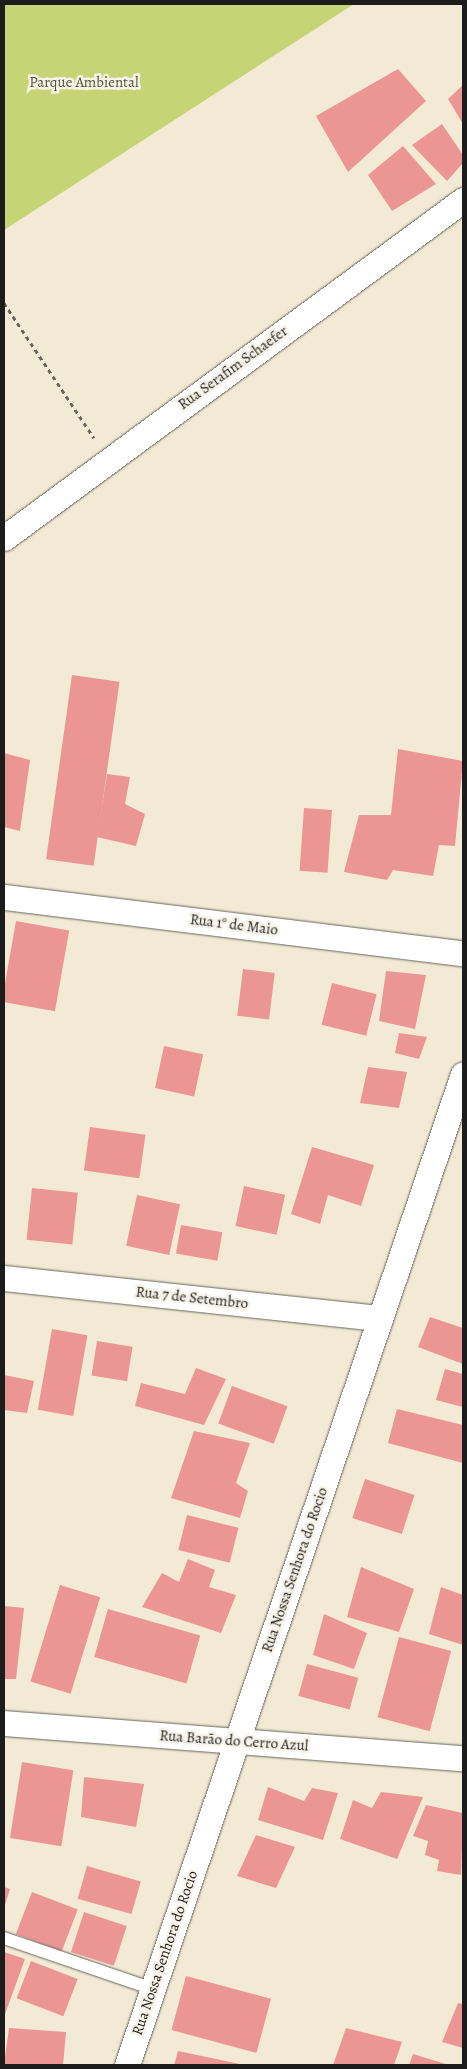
<!DOCTYPE html>
<meta charset="utf-8">
<style>
body{margin:0}
#map{position:relative;width:467px;height:2069px;overflow:hidden;background:#f2ead4;font-family:Alegreya,serif}
div>[style]{position:absolute}
.green>*{inset:0;background:#c5d475}
.building>*{inset:0;background:#eb9695;transform-origin:0 0}
.path>*{height:3px;margin-top:-1.5px;transform-origin:0;background:repeating-linear-gradient(90deg,#67645c 0 4px,transparent 0 8px)}
.roads{filter:drop-shadow(0 0 1px #67645c) drop-shadow(0 0 1px #67645c)}
.lane>*{height:12px;margin:-6px;padding:0 6px;transform-origin:6px;border-radius:6px;background:#fff}
.street>*{height:25px;margin:-12.5px;padding:0 12.5px;transform-origin:12.5px;border-radius:12.5px;background:#fff}
span{translate:-50% -50%;white-space:nowrap;text-align:center;line-height:1.15;-webkit-text-stroke:5px #f7f3e8;paint-order:stroke}
.park-label{font-size:15px;color:#4f5337}
.street-label{font-size:15px;color:#1c1c1c}
.frame{position:absolute;inset:0;border:5px solid #1c1c1c;pointer-events:none}
</style>
<div id="map">
<div class="green">
<i style="clip-path:polygon(4px 4px,354px 4px,4px 230px)"></i>
</div>
<div class="building">
<i style="clip-path:polygon(398px 69px,426px 101px,348px 172px,316px 116px)"></i>
<i style="clip-path:polygon(463px 85px,463px 124px,448px 99px)"></i>
<i style="clip-path:polygon(442px 124px,463px 155px,463px 163px,447px 181px,412px 145px)"></i>
<i style="clip-path:polygon(403px 146px,436px 184px,392px 211px,368px 175px)"></i>
<i style="left:72px;top:675px;width:48px;height:186px;rotate:8deg"></i>
<i style="clip-path:polygon(398px 749px,463px 761px,455px 846px,439px 845px,433px 876px,393px 870px,387px 880px,344px 872px,359px 815px,391px 815px)"></i>
<i style="clip-path:polygon(4px 753px,30px 760px,20px 831px,4px 827px)"></i>
<i style="clip-path:polygon(107px 774px,130px 777px,125px 804px,145px 814px,136px 846px,97px 837px)"></i>
<i style="left:304px;top:808px;width:28px;height:63px;rotate:4deg"></i>
<i style="left:16px;top:921px;width:54px;height:82px;rotate:10deg"></i>
<i style="left:243px;top:969px;width:32px;height:47px;rotate:7deg"></i>
<i style="clip-path:polygon(386px 971px,426px 975px,415px 1029px,379px 1021px)"></i>
<i style="left:332px;top:983px;width:46px;height:43px;rotate:14deg"></i>
<i style="clip-path:polygon(399px 1033px,427px 1037px,419px 1059px,395px 1053px)"></i>
<i style="left:164px;top:1046px;width:40px;height:43px;rotate:12deg"></i>
<i style="clip-path:polygon(368px 1067px,407px 1072px,399px 1108px,360px 1103px)"></i>
<i style="left:90px;top:1127px;width:56px;height:44px;rotate:8deg"></i>
<i style="clip-path:polygon(312px 1147px,374px 1165px,361px 1206px,328px 1195px,320px 1224px,291px 1214px)"></i>
<i style="left:244px;top:1186px;width:42px;height:41px;rotate:12deg"></i>
<i style="left:32px;top:1188px;width:46px;height:52px;rotate:6deg"></i>
<i style="left:137px;top:1195px;width:44px;height:52px;rotate:12deg"></i>
<i style="left:181px;top:1225px;width:42px;height:29px;rotate:10deg"></i>
<i style="clip-path:polygon(430px 1317px,463px 1328px,463px 1364px,418px 1347px)"></i>
<i style="left:52px;top:1329px;width:36px;height:82px;rotate:10deg"></i>
<i style="left:97px;top:1341px;width:36px;height:35px;rotate:9deg"></i>
<i style="clip-path:polygon(196px 1368px,226px 1379px,204px 1425px,135px 1406px,141px 1383px,185px 1394px)"></i>
<i style="clip-path:polygon(445px 1369px,463px 1374px,463px 1407px,436px 1400px)"></i>
<i style="clip-path:polygon(4px 1375px,34px 1381px,27px 1413px,4px 1410px)"></i>
<i style="left:232px;top:1386px;width:59px;height:40px;rotate:20deg"></i>
<i style="clip-path:polygon(397px 1409px,463px 1425px,463px 1463px,388px 1443px)"></i>
<i style="clip-path:polygon(194px 1431px,250px 1443px,236px 1483px,248px 1491px,240px 1518px,171px 1498px)"></i>
<i style="left:365px;top:1479px;width:52px;height:41px;rotate:18deg"></i>
<i style="left:187px;top:1515px;width:53px;height:36px;rotate:14deg"></i>
<i style="clip-path:polygon(188px 1559px,215px 1570px,209px 1587px,236px 1595px,221px 1633px,142px 1607px,162px 1573px,179px 1582px)"></i>
<i style="clip-path:polygon(361px 1567px,414px 1589px,399px 1632px,347px 1617px)"></i>
<i style="left:60px;top:1585px;width:42px;height:101px;rotate:17deg"></i>
<i style="clip-path:polygon(441px 1587px,463px 1595px,463px 1645px,429px 1634px)"></i>
<i style="clip-path:polygon(4px 1606px,24px 1608px,16px 1679px,4px 1679px)"></i>
<i style="left:108px;top:1609px;width:96px;height:50px;rotate:16deg"></i>
<i style="clip-path:polygon(324px 1614px,367px 1633px,354px 1669px,313px 1655px)"></i>
<i style="left:399px;top:1637px;width:54px;height:83px;rotate:15deg"></i>
<i style="left:307px;top:1664px;width:53px;height:33px;rotate:15deg"></i>
<i style="left:22px;top:1762px;width:52px;height:77px;rotate:9deg"></i>
<i style="clip-path:polygon(84px 1777px,144px 1784px,136px 1827px,81px 1817px)"></i>
<i style="clip-path:polygon(268px 1787px,304px 1801px,312px 1788px,338px 1793px,323px 1840px,258px 1820px)"></i>
<i style="clip-path:polygon(381px 1792px,423px 1797px,397px 1859px,340px 1839px,353px 1800px,372px 1808px)"></i>
<i style="clip-path:polygon(426px 1805px,463px 1813px,461px 1875px,437px 1871px,439px 1860px,425px 1855px,428px 1841px,413px 1836px)"></i>
<i style="clip-path:polygon(256px 1835px,295px 1847px,276px 1888px,237px 1876px)"></i>
<i style="left:87px;top:1866px;width:56px;height:34px;rotate:16deg"></i>
<i style="clip-path:polygon(4px 1887px,10px 1889px,4px 1908px)"></i>
<i style="left:32px;top:1892px;width:49px;height:45px;rotate:21deg"></i>
<i style="left:84px;top:1912px;width:45px;height:42px;rotate:18deg"></i>
<i style="clip-path:polygon(4px 1952px,25px 1959px,4px 2017px)"></i>
<i style="left:31px;top:1961px;width:50px;height:40px;rotate:21deg"></i>
<i style="left:186px;top:1976px;width:88px;height:56px;rotate:15deg"></i>
<i style="clip-path:polygon(458px 2003px,463px 2004px,463px 2048px,442px 2042px)"></i>
<i style="clip-path:polygon(9px 2028px,66px 2032px,63px 2065px,4px 2065px)"></i>
<i style="clip-path:polygon(346px 2028px,402px 2042px,394px 2065px,333px 2065px)"></i>
<i style="clip-path:polygon(178px 2051px,240px 2064px,240px 2065px,174px 2065px)"></i>
<i style="clip-path:polygon(413px 2054px,449px 2065px,409px 2065px)"></i>
</div>
<div class="path">
<i style="left:4px;top:303px;width:162px;rotate:56.3deg"></i>
</div>
<div class="roads">
<div class="lane">
<i style="left:4px;top:1938px;width:157px;rotate:18.9deg"></i>
</div>
<div class="street">
<i style="left:4px;top:538px;width:570px;rotate:-36.37deg"></i>
<i style="left:4px;top:897px;width:462px;rotate:7deg"></i>
<i style="left:4px;top:1278px;width:378px;rotate:6.1deg"></i>
<i style="left:4px;top:1723px;width:460px;rotate:4.4deg"></i>
<i style="left:127px;top:2065px;width:1046px;rotate:-71.27deg"></i>
</div>
</div>
<div class="park-label">
<span style="left:84px;top:83px">Parque Ambiental</span>
</div>
<div class="street-label">
<span style="left:233px;top:368px;rotate:-36deg">Rua Serafim Schaefer</span>
<span style="left:234px;top:925px;rotate:7deg">Rua 1° de Maio</span>
<span style="left:192px;top:1298px;rotate:6deg">Rua 7 de Setembro</span>
<span style="left:295px;top:1570px;rotate:-71deg">Rua Nossa Senhora do Rocio</span>
<span style="left:234px;top:1741px;rotate:4deg">Rua Barão do Cerro Azul</span>
<span style="left:165px;top:1953px;rotate:-71deg">Rua Nossa Senhora do Rocio</span>
</div>
<div class="frame"></div>
</div>
